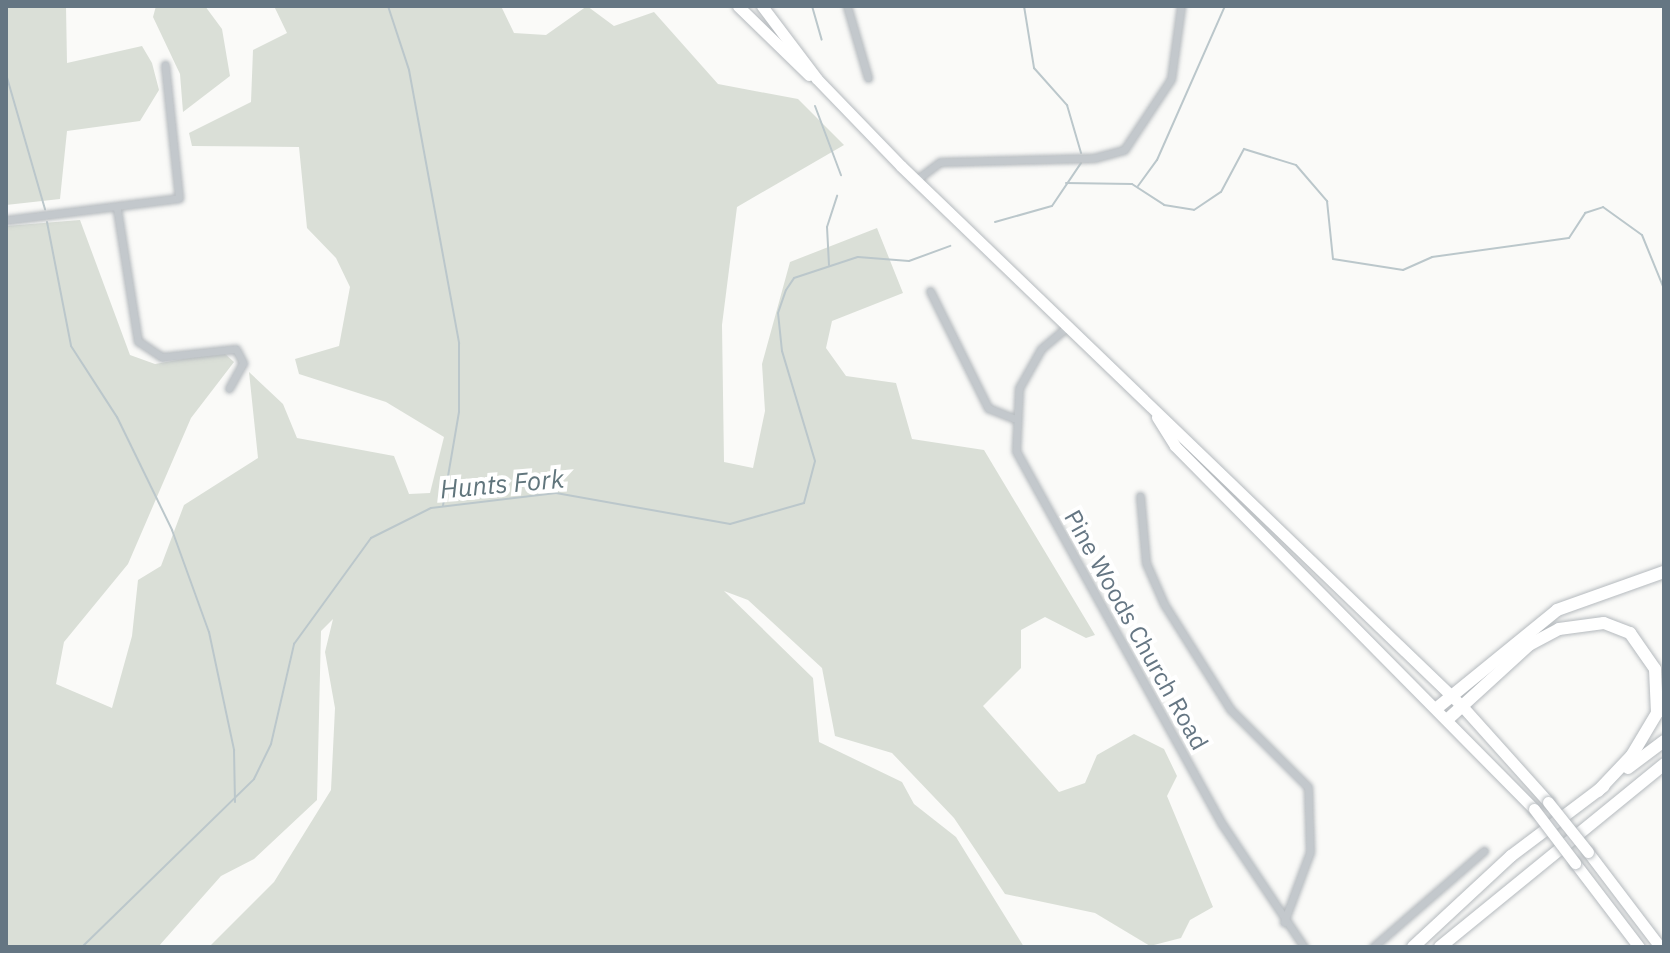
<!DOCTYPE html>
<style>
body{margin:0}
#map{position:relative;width:1670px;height:953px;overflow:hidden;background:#fafaf8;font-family:"IBM Plex Sans",sans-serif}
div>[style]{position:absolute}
.green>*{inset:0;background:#dadfd7}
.stream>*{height:2px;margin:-1px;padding:0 1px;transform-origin:1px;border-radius:1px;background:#bbc7cb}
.roads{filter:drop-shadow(0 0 2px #b5babe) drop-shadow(0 0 2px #b5babe)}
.minor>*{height:7px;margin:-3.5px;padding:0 3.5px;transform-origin:3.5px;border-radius:3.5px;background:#c3c8cc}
.primary>*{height:11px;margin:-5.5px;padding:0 5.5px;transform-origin:5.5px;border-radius:5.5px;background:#fff}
.trunk>*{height:12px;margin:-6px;padding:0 6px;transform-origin:6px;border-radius:6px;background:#fff}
.bridges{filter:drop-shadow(0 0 2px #b5babe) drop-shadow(0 0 2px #b5babe)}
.primary-bridge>*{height:11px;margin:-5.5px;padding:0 5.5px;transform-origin:5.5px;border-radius:5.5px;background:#fff}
span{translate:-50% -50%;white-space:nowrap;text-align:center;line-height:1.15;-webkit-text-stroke:8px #fff;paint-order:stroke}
.street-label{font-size:24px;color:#657683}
.water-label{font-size:26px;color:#60757c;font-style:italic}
.frame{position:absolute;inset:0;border:8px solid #657683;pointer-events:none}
</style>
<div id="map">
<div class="green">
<i style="clip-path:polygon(6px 6px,66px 6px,67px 63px,142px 46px,152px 63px,159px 90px,140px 121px,67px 131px,60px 199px,6px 205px)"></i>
<i style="clip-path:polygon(156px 6px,205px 6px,222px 29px,230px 76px,183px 112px,180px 74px,153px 17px)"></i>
<i style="clip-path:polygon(274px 6px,501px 6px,514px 33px,546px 35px,587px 6px,614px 26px,654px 12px,718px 84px,798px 99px,844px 145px,737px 207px,722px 325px,724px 462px,753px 468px,765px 411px,762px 364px,790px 262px,877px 228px,903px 293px,832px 321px,826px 348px,846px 376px,896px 383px,912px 439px,984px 450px,1095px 635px,1086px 638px,1045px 617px,1021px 630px,1021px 668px,983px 706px,1059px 792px,1085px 783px,1097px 755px,1134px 734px,1164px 749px,1177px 776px,1167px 796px,1213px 907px,1190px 920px,1181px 938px,1150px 946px,1095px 913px,1005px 894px,954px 818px,892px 753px,835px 736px,822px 668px,748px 600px,724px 591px,813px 678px,819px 742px,902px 782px,914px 804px,956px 837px,1024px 947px,209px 947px,274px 882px,331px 790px,335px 708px,325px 652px,333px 619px,321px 631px,317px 800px,254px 859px,221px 876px,158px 947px,6px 947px,6px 226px,80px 220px,130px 355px,155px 364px,223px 352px,234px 362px,191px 418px,128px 564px,64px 642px,56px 684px,112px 708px,132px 636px,138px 580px,161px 566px,184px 505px,258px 458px,249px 372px,283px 404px,297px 438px,394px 456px,409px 494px,430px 493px,444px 437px,386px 402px,299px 374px,295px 359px,339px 346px,350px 287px,336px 258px,307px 228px,299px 147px,192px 146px,189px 133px,251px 102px,253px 50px,287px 33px)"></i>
</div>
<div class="stream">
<i style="left:388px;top:6px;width:67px;rotate:71.8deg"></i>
<i style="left:409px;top:70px;width:278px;rotate:79.6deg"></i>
<i style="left:459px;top:343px;width:69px;rotate:90deg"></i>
<i style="left:459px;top:412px;width:95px;rotate:99.7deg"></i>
<i style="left:812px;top:6px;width:35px;rotate:74deg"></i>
<i style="left:1024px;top:6px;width:63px;rotate:80.8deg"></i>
<i style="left:1034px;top:68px;width:50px;rotate:48.3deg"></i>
<i style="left:1067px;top:105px;width:50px;rotate:73.7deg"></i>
<i style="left:6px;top:74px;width:141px;rotate:73.9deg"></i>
<i style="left:815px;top:106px;width:74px;rotate:69.4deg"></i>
<i style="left:1066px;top:183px;width:66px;rotate:0.9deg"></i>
<i style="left:1132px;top:184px;width:38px;rotate:33deg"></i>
<i style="left:1164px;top:205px;width:30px;rotate:9deg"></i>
<i style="left:1194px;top:210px;width:32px;rotate:-34deg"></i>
<i style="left:1221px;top:192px;width:49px;rotate:-61.9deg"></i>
<i style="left:1244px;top:149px;width:54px;rotate:17.1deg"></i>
<i style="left:1296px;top:165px;width:48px;rotate:49.3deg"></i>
<i style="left:1327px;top:201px;width:58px;rotate:84.1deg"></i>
<i style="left:1333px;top:259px;width:71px;rotate:8.9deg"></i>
<i style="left:1403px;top:270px;width:32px;rotate:-24deg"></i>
<i style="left:1432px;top:257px;width:138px;rotate:-7.9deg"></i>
<i style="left:1569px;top:238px;width:30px;rotate:-57deg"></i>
<i style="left:1585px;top:213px;width:19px;rotate:-18deg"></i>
<i style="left:1603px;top:207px;width:48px;rotate:35.7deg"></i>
<i style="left:1642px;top:235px;width:58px;rotate:67.8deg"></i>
<i style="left:1138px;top:186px;width:32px;rotate:-54deg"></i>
<i style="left:1157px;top:160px;width:168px;rotate:-66.2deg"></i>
<i style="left:47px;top:222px;width:126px;rotate:79deg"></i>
<i style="left:71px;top:346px;width:85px;rotate:57.1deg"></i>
<i style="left:117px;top:417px;width:126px;rotate:64deg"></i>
<i style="left:172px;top:530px;width:109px;rotate:70.1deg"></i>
<i style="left:209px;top:632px;width:121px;rotate:78deg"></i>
<i style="left:234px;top:750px;width:52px;rotate:88.9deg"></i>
<i style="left:995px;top:222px;width:59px;rotate:-15.7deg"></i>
<i style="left:1052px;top:206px;width:52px;rotate:-56deg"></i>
<i style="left:829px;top:265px;width:38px;rotate:-93deg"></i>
<i style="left:827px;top:227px;width:33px;rotate:-72deg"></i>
<i style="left:1664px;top:387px;width:8px;rotate:90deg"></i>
<i style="left:82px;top:947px;width:240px;rotate:-44.3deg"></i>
<i style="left:254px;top:779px;width:39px;rotate:-64deg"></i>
<i style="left:271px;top:744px;width:103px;rotate:-77deg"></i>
<i style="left:294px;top:644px;width:131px;rotate:-54deg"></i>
<i style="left:371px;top:538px;width:67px;rotate:-26.6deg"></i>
<i style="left:431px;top:508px;width:126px;rotate:-6.8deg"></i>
<i style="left:556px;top:493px;width:177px;rotate:10.1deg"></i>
<i style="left:730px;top:524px;width:77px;rotate:-15.8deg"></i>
<i style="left:804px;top:503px;width:43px;rotate:-75.3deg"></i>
<i style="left:815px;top:461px;width:115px;rotate:-106.7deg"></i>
<i style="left:782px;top:351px;width:38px;rotate:-96deg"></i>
<i style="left:778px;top:313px;width:24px;rotate:-71deg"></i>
<i style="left:786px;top:290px;width:14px;rotate:-56deg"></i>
<i style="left:794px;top:278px;width:67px;rotate:-18.2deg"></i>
<i style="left:858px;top:257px;width:51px;rotate:4.5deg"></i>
<i style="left:909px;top:261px;width:44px;rotate:-20.1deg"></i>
</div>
<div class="roads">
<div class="minor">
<i style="left:847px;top:6px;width:75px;rotate:73.7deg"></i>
<i style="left:916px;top:180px;width:30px;rotate:-37deg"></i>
<i style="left:940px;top:162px;width:154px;rotate:-1.5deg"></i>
<i style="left:1094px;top:158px;width:31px;rotate:-15deg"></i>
<i style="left:1124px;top:150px;width:85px;rotate:-56.5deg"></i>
<i style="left:1171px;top:79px;width:74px;rotate:-82.2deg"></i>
<i style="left:117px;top:209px;width:134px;rotate:81deg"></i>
<i style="left:138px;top:341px;width:29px;rotate:34deg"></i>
<i style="left:162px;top:357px;width:74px;rotate:-6.2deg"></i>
<i style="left:236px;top:349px;width:16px;rotate:63deg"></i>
<i style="left:243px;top:363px;width:29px;rotate:119deg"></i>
<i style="left:6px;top:220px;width:174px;rotate:-7.2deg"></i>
<i style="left:179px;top:198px;width:134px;rotate:-96deg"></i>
<i style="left:930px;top:291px;width:131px;rotate:63.6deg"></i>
<i style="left:988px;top:408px;width:27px;rotate:22deg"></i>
<i style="left:1067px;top:327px;width:34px;rotate:140deg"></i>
<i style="left:1041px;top:349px;width:45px;rotate:119.4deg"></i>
<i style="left:1019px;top:388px;width:63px;rotate:92.7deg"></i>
<i style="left:1016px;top:451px;width:426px;rotate:61.1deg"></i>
<i style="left:1222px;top:824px;width:148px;rotate:56.3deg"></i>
<i style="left:1140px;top:496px;width:67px;rotate:84.9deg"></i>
<i style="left:1146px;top:563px;width:45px;rotate:66.3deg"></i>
<i style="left:1164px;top:604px;width:124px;rotate:57.8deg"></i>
<i style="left:1230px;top:709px;width:110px;rotate:45deg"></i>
<i style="left:1308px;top:787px;width:65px;rotate:88.2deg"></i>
<i style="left:1310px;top:852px;width:75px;rotate:110.4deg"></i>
<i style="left:1373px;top:947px;width:147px;rotate:-40.9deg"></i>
</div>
<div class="primary">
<i style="left:738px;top:6px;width:99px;rotate:44.2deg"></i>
<i style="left:762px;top:6px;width:91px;rotate:53deg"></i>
<i style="left:817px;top:79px;width:121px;rotate:46deg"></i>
<i style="left:901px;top:166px;width:779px;rotate:43.91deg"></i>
<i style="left:1462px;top:706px;width:129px;rotate:48.1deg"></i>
<i style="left:1157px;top:417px;width:34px;rotate:58deg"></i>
<i style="left:1175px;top:446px;width:511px;rotate:45.32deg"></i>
<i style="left:1588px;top:852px;width:119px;rotate:52.8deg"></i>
<i style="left:1575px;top:863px;width:106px;rotate:52.7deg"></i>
</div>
<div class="trunk">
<i style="left:1437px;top:708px;width:155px;rotate:-39.2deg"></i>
<i style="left:1557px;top:610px;width:114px;rotate:-19.6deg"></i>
<i style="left:1448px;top:719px;width:110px;rotate:-42.4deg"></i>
<i style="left:1529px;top:645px;width:34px;rotate:-28deg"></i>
<i style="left:1559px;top:629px;width:45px;rotate:-7.6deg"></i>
<i style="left:1604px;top:623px;width:28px;rotate:21deg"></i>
<i style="left:1630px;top:633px;width:44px;rotate:55.2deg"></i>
<i style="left:1655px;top:669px;width:44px;rotate:87.4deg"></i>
<i style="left:1657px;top:713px;width:49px;rotate:120.8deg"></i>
<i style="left:1632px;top:755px;width:50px;rotate:133.4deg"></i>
<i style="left:1628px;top:768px;width:45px;rotate:-36.9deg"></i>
<i style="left:1413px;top:947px;width:134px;rotate:-42.9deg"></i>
<i style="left:1511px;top:856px;width:116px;rotate:-37deg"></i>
<i style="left:1440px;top:947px;width:289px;rotate:-39.2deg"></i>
</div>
</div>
<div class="bridges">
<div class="primary-bridge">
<i style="left:1548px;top:802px;width:64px;rotate:51.3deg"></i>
<i style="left:1534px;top:809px;width:68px;rotate:52.8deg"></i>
</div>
</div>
<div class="street-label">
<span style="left:1136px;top:630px;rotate:61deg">Pine Woods Church Road</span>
</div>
<div class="water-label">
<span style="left:502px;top:484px;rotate:-5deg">Hunts Fork</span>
</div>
<div class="frame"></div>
</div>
